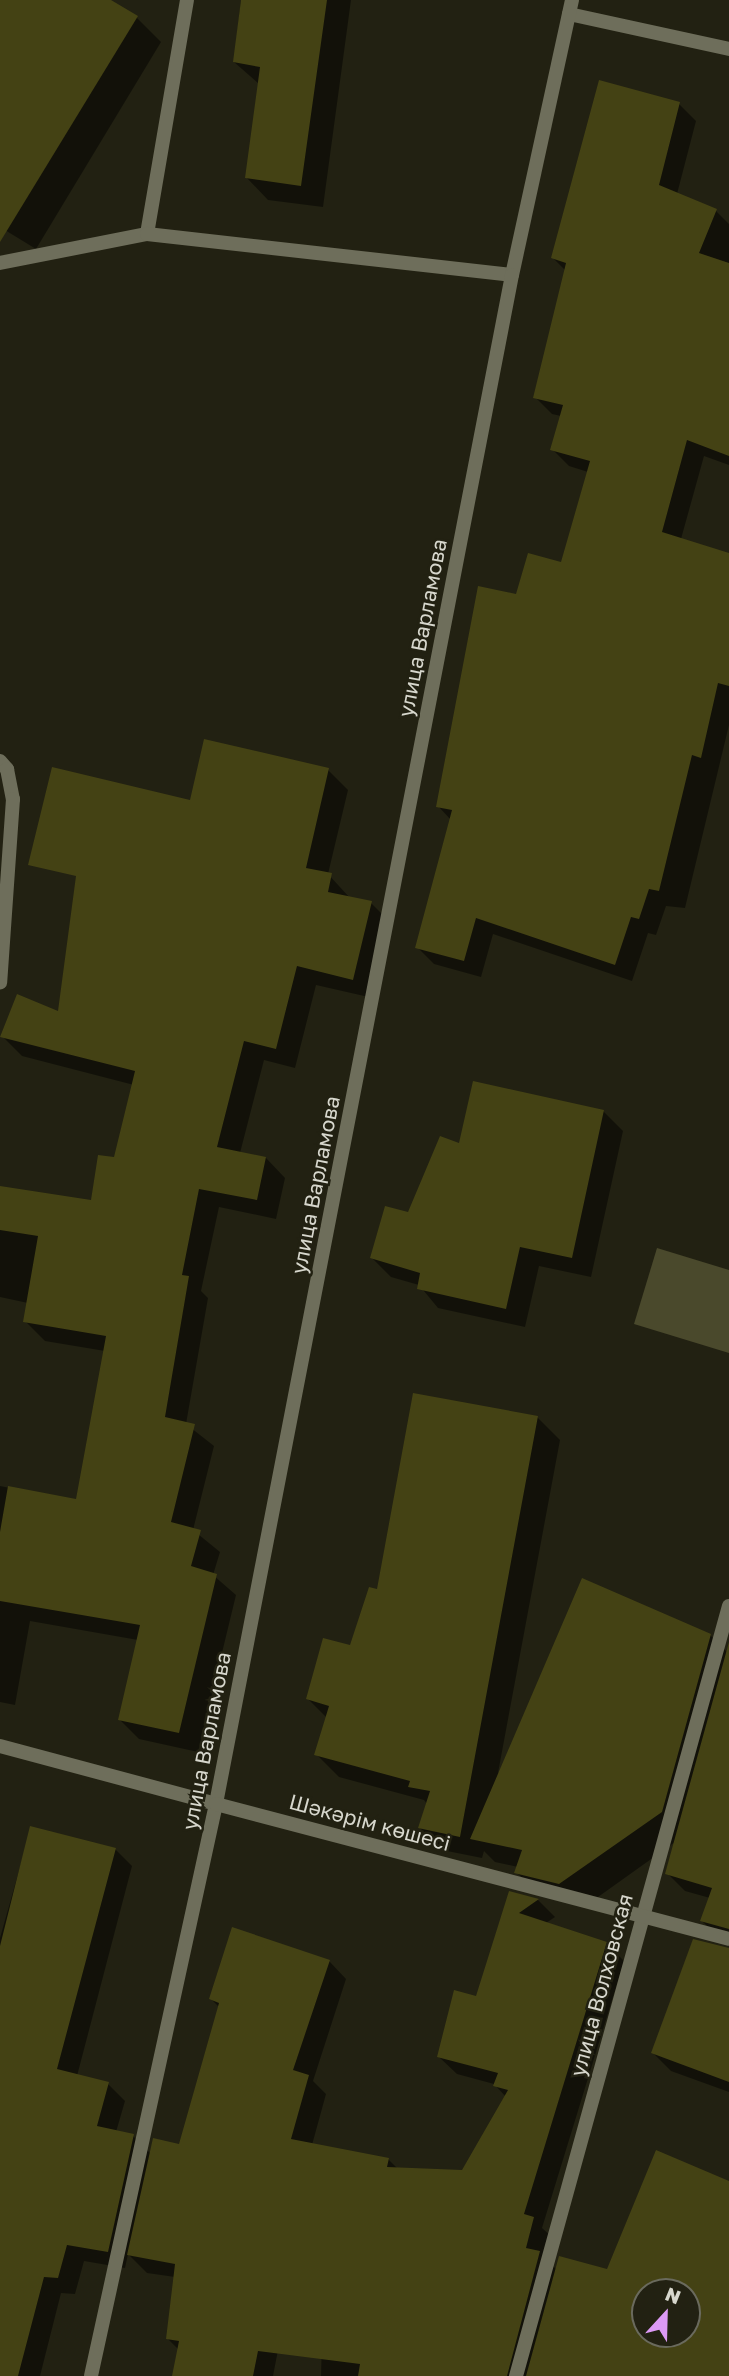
<!DOCTYPE html>
<meta charset="utf-8">
<style>
body{margin:0}
#map{position:relative;width:729px;height:2376px;overflow:hidden;background:#222112;font-family:"Golos Text",sans-serif}
div>[style]{position:absolute}
.green>*{inset:0;background:#4a492c}
.shadow>*{inset:0;background:#0007}
.building>*{inset:0;background:#444214}
.service>*{height:14px;margin:-7px;padding:0 7px;transform-origin:7px;border-radius:7px;background:#6e6e5b}
.minor>*{height:14px;margin:-7px;padding:0 7px;transform-origin:7px;border-radius:7px;background:#6e6e5b}
.tertiary>*{height:14px;margin:-7px;padding:0 7px;transform-origin:7px;border-radius:7px;background:#6e6e5b}
span{translate:-50% -50%;white-space:nowrap;text-align:center;line-height:1.15;-webkit-text-stroke:5px #222112;paint-order:stroke}
.street-label{font-size:21px;color:#d7d7cd}
.north{position:absolute;left:631px;top:2278px;width:70px;height:70px;box-sizing:border-box;background:#222112;border:2px solid #6a6a5d;border-radius:50%;rotate:22deg;font-size:19px;font-weight:700;line-height:28px;text-align:center;color:#d7d7cd}
.north::after{content:'';display:block;margin:auto;width:24px;height:32px;background:#dc99f5;clip-path:polygon(50% 0,100% 100%,50% 72%,0 100%)}
</style>
<div id="map">
<div class="green">
<i style="clip-path:polygon(657px 1248px,729px 1270px,729px 1353px,634px 1324px)"></i>
</div>
<div class="shadow">
<i style="clip-path:polygon(0 0,108px 0,137px 18px,161px 42px,36px 249px,0 227px)"></i>
<i style="clip-path:polygon(241px 0,351px 0,323px 207px,268px 200px,247px 178px,259px 84px,234px 62px)"></i>
<i style="clip-path:polygon(679px 104px,696px 121px,677px 194px,716px 211px,729px 224px,729px 465px,704px 456px,681px 539px,729px 555px,729px 725px,685px 908px,666px 906px,656px 935px,648px 933px,632px 981px,493px 934px,481px 977px,434px 964px,417px 947px,451px 820px,438px 806px,562px 564px,588px 472px,569px 466px,552px 449px,561px 416px,552px 414px,535px 397px,566px 271px,553px 258px)"></i>
<i style="clip-path:polygon(328px 770px,348px 790px,328px 874px,350px 898px,371px 903px,390px 922px,373px 998px,316px 985px,295px 1068px,264px 1060px,240px 1153px,266px 1158px,285px 1178px,276px 1219px,219px 1207px,201px 1291px,208px 1298px,186px 1424px,214px 1446px,193px 1530px,220px 1552px,213px 1575px,236px 1595px,198px 1752px,139px 1739px,120px 1720px,138px 1640px,30px 1621px,15px 1705px,0 1702px,0 1486px,77px 1501px,105px 1351px,45px 1341px,25px 1321px,28px 1303px,0 1297px,0 1204px,92px 1202px,116px 1159px,134px 1085px,22px 1056px,2px 1036px,60px 1013px,191px 802px)"></i>
<i style="clip-path:polygon(603px 1111px,623px 1131px,591px 1277px,539px 1266px,525px 1327px,438px 1308px,419px 1285px,391px 1277px,372px 1258px,460px 1146px)"></i>
<i style="clip-path:polygon(537px 1417px,560px 1440px,498px 1773px,710px 1635px,728px 1653px,729px 1649px,729px 1941px,719px 1938px,702px 1921px,710px 1898px,685px 1891px,667px 1873px,675px 1842px,584px 1907px,540px 1895px,516px 1872px,518px 1867px,495px 1862px,484px 1851px,482px 1858px,442px 1850px,420px 1828px,427px 1804px,424px 1800px,339px 1777px,316px 1754px,327px 1718px,308px 1699px,351px 1648px,379px 1592px)"></i>
<i style="clip-path:polygon(evenodd,31px 1828px,115px 1849px,132px 1866px,77px 2076px,108px 2084px,125px 2101px,116px 2132px,133px 2136px,151px 2154px,180px 2146px,219px 2007px,211px 1999px,329px 1961px,346px 1979px,313px 2081px,326px 2094px,312px 2145px,388px 2159px,398px 2169px,463px 2172px,506px 2097px,494px 2084px,457px 2074px,439px 2057px,477px 1998px,510px 1893px,538px 1900px,555px 1917px,546px 1923px,606px 1943px,624px 1961px,542px 2228px,551px 2236px,545px 2258px,557px 2270px,608px 2271px,729px 2183px,729px 2376px,321px 2376px,326px 2197px,308px 2195px,273px 2376px,174px 2376px,179px 2350px,168px 2339px,175px 2277px,147px 2273px,128px 2254px,125px 2268px,84px 2261px,75px 2294px,61px 2293px,40px 2376px,0 2376px,0 1938px,31px 1828px,645px 2292px,687px 2292px,687px 2334px,645px 2334px,645px 2292px)"></i>
<i style="clip-path:polygon(729px 1949px,729px 2092px,671px 2071px,653px 2053px)"></i>
</div>
<div class="building">
<i style="clip-path:polygon(0 0,111px 0,138px 16px,0 242px)"></i>
<i style="clip-path:polygon(241px 0,327px 0,301px 186px,245px 178px,260px 67px,233px 62px)"></i>
<i style="clip-path:polygon(599px 80px,680px 102px,659px 185px,717px 209px,699px 253px,729px 263px,729px 456px,687px 440px,662px 532px,729px 553px,729px 686px,718px 683px,701px 758px,692px 755px,659px 891px,649px 889px,639px 919px,631px 917px,615px 965px,476px 918px,464px 961px,415px 948px,452px 810px,436px 807px,478px 586px,516px 594px,528px 553px,561px 562px,590px 461px,550px 450px,563px 405px,533px 398px,566px 263px,551px 258px)"></i>
<i style="clip-path:polygon(204px 739px,329px 768px,306px 868px,332px 873px,328px 892px,372px 901px,353px 980px,297px 966px,276px 1049px,244px 1041px,217px 1147px,266px 1157px,257px 1200px,199px 1189px,182px 1275px,189px 1276px,165px 1417px,195px 1424px,171px 1522px,201px 1530px,191px 1566px,217px 1574px,179px 1733px,118px 1720px,140px 1625px,0 1601px,0 1532px,8px 1486px,76px 1499px,106px 1336px,23px 1322px,38px 1236px,0 1230px,0 1186px,91px 1200px,98px 1155px,114px 1157px,135px 1071px,0 1037px,17px 994px,58px 1011px,76px 876px,28px 865px,52px 767px,190px 800px)"></i>
<i style="clip-path:polygon(473px 1081px,604px 1110px,572px 1258px,520px 1247px,506px 1309px,417px 1289px,420px 1273px,370px 1258px,385px 1206px,408px 1212px,440px 1136px,459px 1143px)"></i>
<i style="clip-path:polygon(413px 1393px,538px 1416px,460px 1837px,418px 1828px,430px 1791px,408px 1787px,410px 1781px,314px 1755px,329px 1706px,306px 1699px,323px 1638px,350px 1645px,369px 1587px,377px 1589px)"></i>
<i style="clip-path:polygon(582px 1578px,711px 1634px,662px 1812px,559px 1884px,514px 1873px,522px 1850px,470px 1839px)"></i>
<i style="clip-path:polygon(729px 1642px,729px 1929px,700px 1921px,712px 1888px,665px 1874px)"></i>
<i style="clip-path:polygon(30px 1826px,116px 1848px,57px 2069px,109px 2082px,97px 2126px,134px 2134px,108px 2252px,67px 2245px,58px 2278px,44px 2277px,18px 2376px,0 2376px,0 1946px)"></i>
<i style="clip-path:polygon(509px 1891px,539px 1899px,519px 1913px,607px 1942px,524px 2214px,534px 2217px,526px 2248px,540px 2251px,507px 2376px,358px 2376px,360px 2364px,258px 2351px,253px 2376px,172px 2376px,179px 2341px,166px 2339px,175px 2264px,127px 2255px,153px 2138px,179px 2144px,219px 2003px,209px 1999px,232px 1927px,330px 1960px,293px 2070px,309px 2075px,291px 2139px,389px 2158px,387px 2167px,462px 2170px,508px 2090px,493px 2086px,498px 2073px,437px 2057px,454px 1990px,476px 1996px)"></i>
<i style="clip-path:polygon(693px 1939px,729px 1948px,729px 2082px,651px 2053px)"></i>
<i style="clip-path:polygon(evenodd,656px 2150px,729px 2181px,729px 2376px,526px 2376px,559px 2256px,607px 2269px,656px 2150px,645px 2292px,687px 2292px,687px 2334px,645px 2334px,645px 2292px)"></i>
</div>
<div class="service">
<i style="left:147px;top:234px;width:237px;rotate:-80.3deg"></i>
<i style="left:0;top:263px;width:150px;rotate:-11.2deg"></i>
<i style="left:147px;top:234px;width:367px;rotate:6.4deg"></i>
</div>
<div class="minor">
<i style="left:569px;top:14px;width:164px;rotate:12.3deg"></i>
<i style="left:0;top:761px;width:11px;rotate:49deg"></i>
<i style="left:7px;top:769px;width:31px;rotate:79deg"></i>
<i style="left:13px;top:799px;width:184px;rotate:94deg"></i>
<i style="left:0;top:1746px;width:224px;rotate:15deg"></i>
<i style="left:216px;top:1804px;width:585px;rotate:102.33deg"></i>
<i style="left:516px;top:2376px;width:799px;rotate:-74.54deg"></i>
</div>
<div class="tertiary">
<i style="left:572px;top:0;width:281px;rotate:102.3deg"></i>
<i style="left:512px;top:275px;width:1557px;rotate:100.96deg"></i>
<i style="left:216px;top:1804px;width:530px;rotate:14.74deg"></i>
</div>
<div class="street-label">
<span style="left:422px;top:628px;rotate:-79deg">улица Варламова</span>
<span style="left:315px;top:1185px;rotate:-79deg">улица Варламова</span>
<span style="left:206px;top:1741px;rotate:-79deg">улица Варламова</span>
<span style="left:370px;top:1822px;rotate:15deg">Шәкәрім көшесі</span>
<span style="left:601px;top:1985px;rotate:-75deg">улица Волховская</span>
</div>
<div class="north">N</div>
</div>
